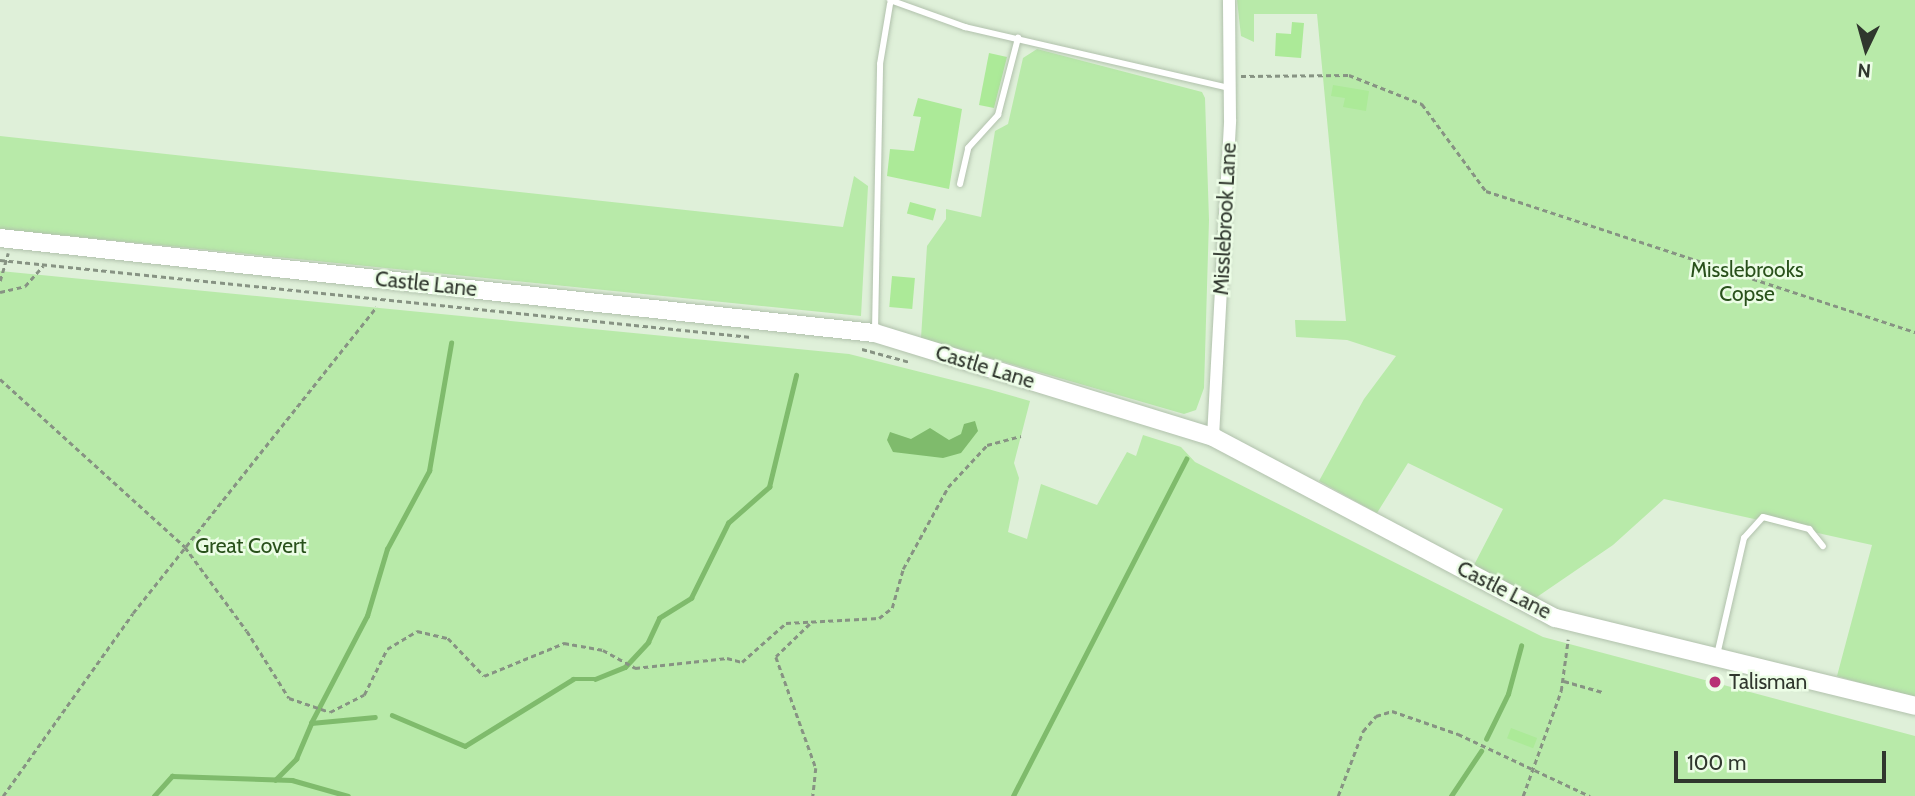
<!DOCTYPE html>
<style>
body{margin:0}
#map{position:relative;width:1915px;height:796px;overflow:hidden;background:#dff0d9;font-family:Cabin,sans-serif}
div>[style]{position:absolute}
.green>*{inset:0;background:#b8eaa9}
.water>*{inset:0;background:#7fbb6c}
.stream>*{height:4.5px;margin:-2.25px;padding:0 2.25px;transform-origin:2.25px;border-radius:2.25px;background:#7fbb6c}
.building>*{inset:0;background:#acea98;transform-origin:0 0}
.path>*{height:2.5px;margin-top:-1.25px;transform-origin:0;background:repeating-linear-gradient(90deg,#879383 0 5px,transparent 0 8.5px)}
.roads{filter:drop-shadow(0 0 2px #b1c1ac) drop-shadow(0 0 2px #b1c1ac)}
.lane>*{height:6px;margin:-3px;padding:0 3px;transform-origin:3px;border-radius:3px;background:#fff}
.street>*{height:12px;margin:-6px;padding:0 6px;transform-origin:6px;border-radius:6px;background:#fff}
.secondary>*{height:18px;margin:-9px;padding:0 9px;transform-origin:9px;border-radius:9px;background:#fff}
.dots>*{width:19px;height:19px;translate:-50% -50%;box-sizing:border-box;border:4px solid #ecfde6;border-radius:50%}
span{translate:-50% -50%;white-space:nowrap;text-align:center;line-height:1.15;-webkit-text-stroke:5px #ecfde6;paint-order:stroke}
.street-label{font-size:21px;color:#30372e}
.park-label{font-size:21px;color:#29511b}
.poi-label{font-size:21px;color:#30372e}
.left{translate:0 -50%;text-align:left}
.north{position:absolute;left:1831px;top:14px;width:70px;height:70px;-webkit-text-stroke:5px #ecfde6;paint-order:stroke;rotate:185deg;font-size:19px;font-weight:700;line-height:28px;text-align:center;color:#30372e}
.north::after{content:'';display:block;margin:auto;width:24px;height:32px;background:#30372e;clip-path:polygon(50% 0,100% 100%,50% 72%,0 100%)}
.scale{position:absolute;left:1674px;top:751px;width:212px;height:32px;box-sizing:border-box;border:4px solid #30372e;border-top:0;padding-left:9px;font-size:21px;line-height:24px;white-space:nowrap;color:#30372e;-webkit-text-stroke:5px #ecfde6;paint-order:stroke}
</style>
<div id="map">
<div class="green">
<i style="clip-path:polygon(1237px 0,1915px 0,1915px 699px,1837px 676px,1872px 545px,1664px 499px,1613px 545px,1534px 599px,1474px 565px,1503px 509px,1408px 463px,1377px 513px,1319px 481px,1364px 399px,1396px 356px,1347px 340px,1296px 337px,1295px 320px,1346px 321px,1317px 14px,1254px 14px,1254px 42px,1241px 36px)"></i>
<i style="clip-path:polygon(1037px 49px,1202px 92px,1205px 98px,1209px 220px,1204px 388px,1196px 410px,1184px 414px,921px 338px,927px 246px,946px 219px,946px 209px,981px 217px,995px 131px,1008px 124px,1023px 58px)"></i>
<i style="clip-path:polygon(0 136px,843px 227px,854px 176px,868px 186px,861px 316px,0 229px)"></i>
<i style="clip-path:polygon(0 271px,849px 354px,988px 389px,1030px 401px,1014px 463px,1019px 478px,1008px 532px,1027px 539px,1041px 484px,1097px 505px,1127px 452px,1136px 456px,1143px 435px,1181px 447px,1195px 462px,1543px 637px,1915px 736px,1915px 796px,0 796px)"></i>
</div>
<div class="water">
<i style="clip-path:polygon(975px 421px,978px 431px,961px 453px,943px 458px,893px 452px,887px 440px,890px 432px,911px 439px,930px 428px,949px 440px,961px 434px,964px 424px)"></i>
</div>
<div class="stream">
<i style="left:392px;top:715px;width:79px;rotate:23deg"></i>
<i style="left:465px;top:746px;width:127px;rotate:-31.8deg"></i>
<i style="left:573px;top:679px;width:22px"></i>
<i style="left:595px;top:679px;width:32px;rotate:-22deg"></i>
<i style="left:625px;top:667px;width:34px;rotate:-47deg"></i>
<i style="left:648px;top:642px;width:26px;rotate:-65deg"></i>
<i style="left:659px;top:618px;width:38px;rotate:-32deg"></i>
<i style="left:691px;top:598px;width:84px;rotate:-63.7deg"></i>
<i style="left:728px;top:523px;width:55px;rotate:-41.3deg"></i>
<i style="left:769px;top:487px;width:115px;rotate:-76.4deg"></i>
<i style="left:311px;top:723px;width:121px;rotate:-62.4deg"></i>
<i style="left:367px;top:616px;width:70px;rotate:-73.4deg"></i>
<i style="left:387px;top:549px;width:89px;rotate:-61.7deg"></i>
<i style="left:429px;top:471px;width:130px;rotate:-80.2deg"></i>
<i style="left:1486px;top:739px;width:50px;rotate:-63.9deg"></i>
<i style="left:1508px;top:694px;width:50px;rotate:-74.8deg"></i>
<i style="left:275px;top:780px;width:30px;rotate:-45deg"></i>
<i style="left:296px;top:759px;width:39px;rotate:-67deg"></i>
<i style="left:311px;top:723px;width:64px;rotate:-5.4deg"></i>
<i style="left:154px;top:796px;width:27px;rotate:-48deg"></i>
<i style="left:172px;top:776px;width:120px;rotate:1.9deg"></i>
<i style="left:292px;top:780px;width:58px;rotate:15.9deg"></i>
<i style="left:1013px;top:796px;width:379px;rotate:-62.8deg"></i>
<i style="left:1451px;top:796px;width:54px;rotate:-56.3deg"></i>
</div>
<div class="building">
<i style="clip-path:polygon(1292px 22px,1304px 23px,1301px 58px,1275px 56px,1276px 33px,1291px 34px)"></i>
<i style="clip-path:polygon(989px 53px,1007px 57px,994px 108px,979px 105px)"></i>
<i style="clip-path:polygon(1333px 85px,1369px 91px,1366px 111px,1343px 107px,1345px 98px,1331px 96px)"></i>
<i style="clip-path:polygon(918px 98px,962px 109px,949px 189px,887px 176px,890px 149px,914px 151px,921px 117px,913px 116px)"></i>
<i style="left:910px;top:202px;width:27px;height:12px;rotate:15deg"></i>
<i style="left:892px;top:276px;width:23px;height:31px;rotate:5deg"></i>
<i style="left:1511px;top:728px;width:28px;height:11px;rotate:21deg"></i>
</div>
<div class="path">
<i style="left:1241px;top:76px;width:108px;rotate:-0.5deg"></i>
<i style="left:1349px;top:75px;width:79px;rotate:21.7deg"></i>
<i style="left:1422px;top:104px;width:108px;rotate:53.7deg"></i>
<i style="left:1486px;top:191px;width:452px;rotate:18.2deg"></i>
<i style="left:0;top:260px;width:755px;rotate:5.85deg"></i>
<i style="left:0;top:281px;width:29px;rotate:-74deg"></i>
<i style="left:0;top:292px;width:26px;rotate:-13deg"></i>
<i style="left:25px;top:286px;width:27px;rotate:-48deg"></i>
<i style="left:862px;top:349px;width:50px;rotate:15.2deg"></i>
<i style="left:0;top:379px;width:250px;rotate:42.2deg"></i>
<i style="left:185px;top:547px;width:104px;rotate:53.6deg"></i>
<i style="left:247px;top:631px;width:79px;rotate:57.9deg"></i>
<i style="left:289px;top:698px;width:43px;rotate:18.9deg"></i>
<i style="left:330px;top:712px;width:38px;rotate:-27deg"></i>
<i style="left:364px;top:695px;width:51px;rotate:-63.4deg"></i>
<i style="left:387px;top:649px;width:35px;rotate:-31deg"></i>
<i style="left:417px;top:631px;width:32px;rotate:13deg"></i>
<i style="left:448px;top:638px;width:52px;rotate:46.5deg"></i>
<i style="left:484px;top:676px;width:87px;rotate:-22.4deg"></i>
<i style="left:564px;top:643px;width:40px;rotate:10deg"></i>
<i style="left:603px;top:650px;width:37px;rotate:29deg"></i>
<i style="left:635px;top:668px;width:93px;rotate:-6.2deg"></i>
<i style="left:727px;top:658px;width:16px;rotate:15deg"></i>
<i style="left:742px;top:662px;width:59px;rotate:-41.6deg"></i>
<i style="left:786px;top:623px;width:93px;rotate:-3.1deg"></i>
<i style="left:879px;top:618px;width:16px;rotate:-38deg"></i>
<i style="left:892px;top:608px;width:41px;rotate:-74.2deg"></i>
<i style="left:903px;top:569px;width:94px;rotate:-61.2deg"></i>
<i style="left:948px;top:487px;width:57px;rotate:-47.1deg"></i>
<i style="left:987px;top:445px;width:35px;rotate:-15deg"></i>
<i style="left:810px;top:624px;width:47px;rotate:135.9deg"></i>
<i style="left:776px;top:657px;width:118px;rotate:70.2deg"></i>
<i style="left:816px;top:768px;width:28px;rotate:96deg"></i>
<i style="left:1564px;top:681px;width:40px;rotate:16deg"></i>
<i style="left:3px;top:796px;width:224px;rotate:-54.6deg"></i>
<i style="left:133px;top:613px;width:391px;rotate:-51.5deg"></i>
<i style="left:1338px;top:796px;width:70px;rotate:-69deg"></i>
<i style="left:1363px;top:731px;width:20px;rotate:-49deg"></i>
<i style="left:1376px;top:716px;width:17px;rotate:-17deg"></i>
<i style="left:1392px;top:711px;width:70px;rotate:19.2deg"></i>
<i style="left:1458px;top:734px;width:146px;rotate:25.2deg"></i>
<i style="left:1523px;top:796px;width:112px;rotate:-70.1deg"></i>
<i style="left:1561px;top:691px;width:52px;rotate:-82.3deg"></i>
</div>
<div class="roads">
<div class="lane">
<i style="left:890px;top:0;width:80px;rotate:19.8deg"></i>
<i style="left:965px;top:27px;width:272px;rotate:13deg"></i>
<i style="left:960px;top:184px;width:37px;rotate:-77deg"></i>
<i style="left:968px;top:148px;width:45px;rotate:-47.7deg"></i>
<i style="left:998px;top:115px;width:80px;rotate:-75.4deg"></i>
<i style="left:875px;top:330px;width:266px;rotate:-88.9deg"></i>
<i style="left:880px;top:64px;width:61px;rotate:-80.5deg"></i>
<i style="left:1717px;top:655px;width:120px;rotate:-77deg"></i>
<i style="left:1744px;top:538px;width:28px;rotate:-48deg"></i>
<i style="left:1763px;top:517px;width:48px;rotate:14.6deg"></i>
<i style="left:1809px;top:529px;width:22px;rotate:51deg"></i>
</div>
<div class="street">
<i style="left:1213px;top:437px;width:317px;rotate:-86.9deg"></i>
<i style="left:1230px;top:120px;width:120px;rotate:-90.5deg"></i>
</div>
<div class="secondary">
<i style="left:0;top:238px;width:880px;rotate:6.2deg"></i>
<i style="left:875px;top:333px;width:354px;rotate:17.1deg"></i>
<i style="left:1213px;top:437px;width:387px;rotate:27.9deg"></i>
<i style="left:1555px;top:618px;width:371px;rotate:13.7deg"></i>
</div>
</div>
<div class="dots">
<i style="left:1715px;top:682px;background:#b83275"></i>
</div>
<div class="street-label">
<span style="left:1225px;top:219px;rotate:-87deg">Misslebrook Lane</span>
<span style="left:426px;top:284px;rotate:6deg">Castle Lane</span>
<span style="left:985px;top:367px;rotate:17deg">Castle Lane</span>
<span style="left:1504px;top:590px;rotate:27deg">Castle Lane</span>
</div>
<div class="park-label">
<span style="left:1747px;top:282px">Misslebrooks<br>Copse</span>
<span style="left:251px;top:546px">Great Covert</span>
</div>
<div class="poi-label">
<span class="left" style="left:1729px;top:682px">Talisman</span>
</div>
<div class="north">N</div>
<div class="scale">100 m</div>
</div>
